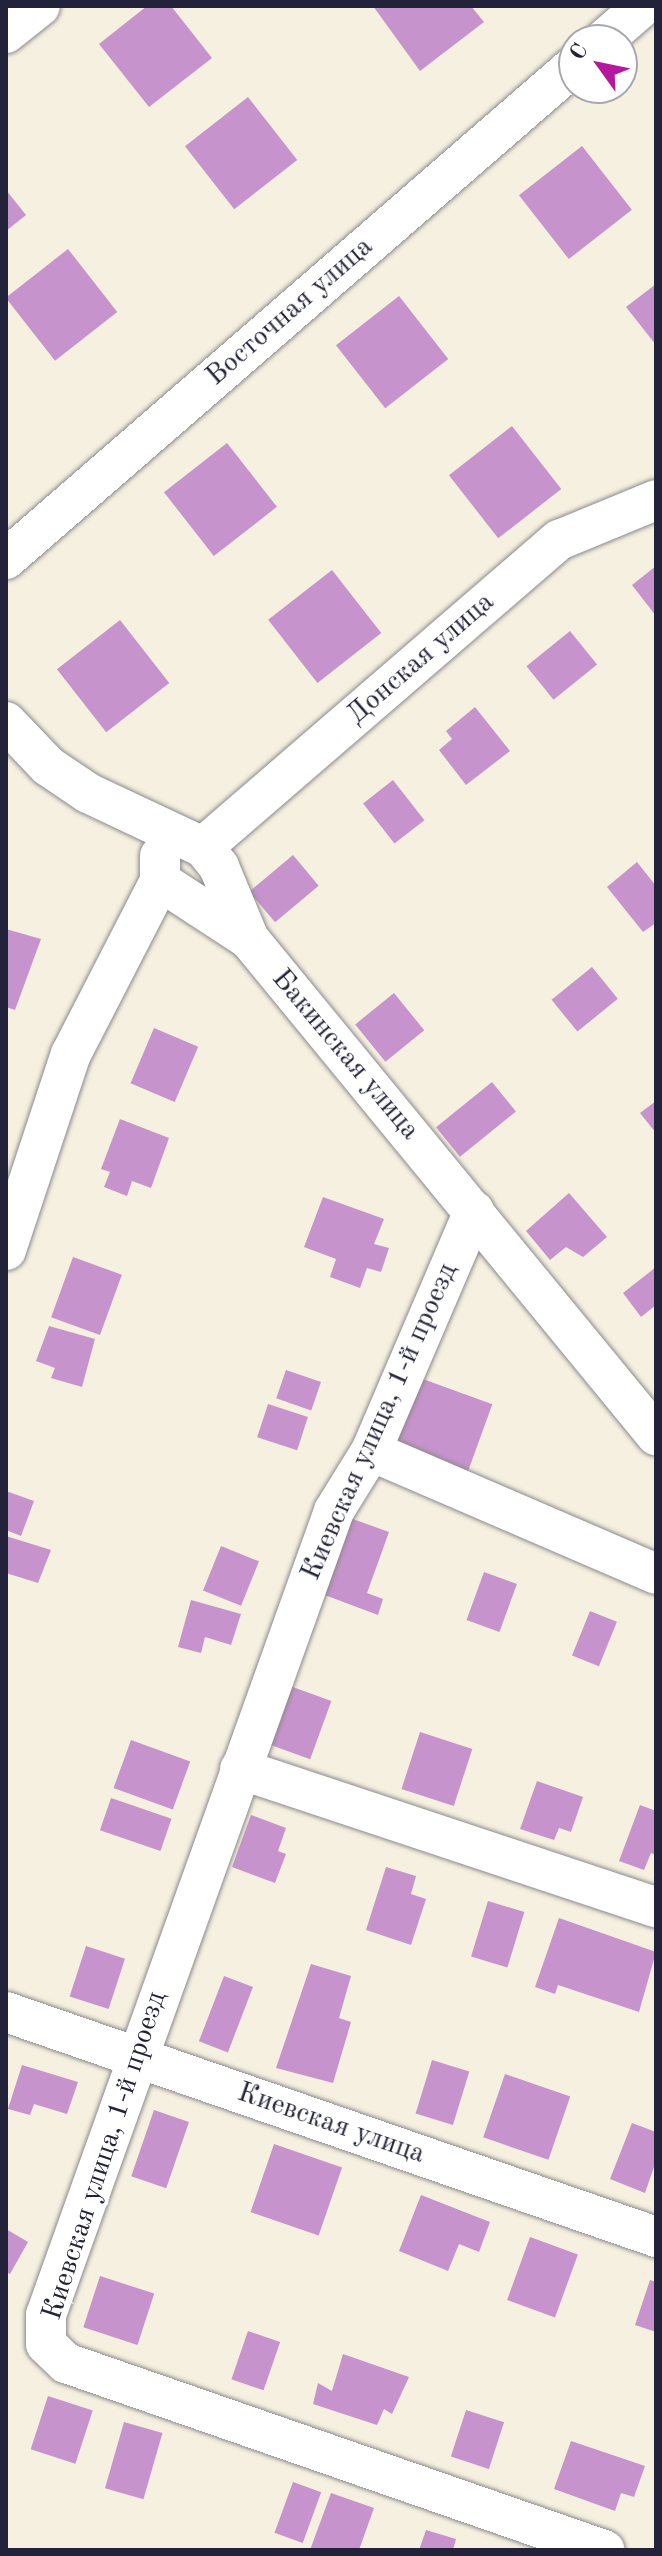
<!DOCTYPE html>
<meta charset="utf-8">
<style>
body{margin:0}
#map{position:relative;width:662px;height:2556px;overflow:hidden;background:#f5f0df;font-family:"Old Standard TT",serif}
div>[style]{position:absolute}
.building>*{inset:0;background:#c793cc;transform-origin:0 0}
.roads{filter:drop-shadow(0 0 2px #8c898d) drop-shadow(0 0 2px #8c898d)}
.street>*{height:40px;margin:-20px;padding:0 20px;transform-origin:20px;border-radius:20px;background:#fff}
span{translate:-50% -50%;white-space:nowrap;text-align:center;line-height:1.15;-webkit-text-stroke:8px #fff;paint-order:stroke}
.street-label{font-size:28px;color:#22223b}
.frame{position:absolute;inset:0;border:8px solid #22223b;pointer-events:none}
.north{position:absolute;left:558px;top:24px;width:80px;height:80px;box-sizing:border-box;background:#fff;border:2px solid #a7a7b1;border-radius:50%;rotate:303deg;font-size:22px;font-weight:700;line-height:32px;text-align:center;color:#22223b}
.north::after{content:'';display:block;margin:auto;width:28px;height:36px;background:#b5179e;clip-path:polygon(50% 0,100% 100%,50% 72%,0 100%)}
</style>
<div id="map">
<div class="building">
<i style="clip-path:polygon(147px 6px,171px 6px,212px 58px,149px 107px,99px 44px)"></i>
<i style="clip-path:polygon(373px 6px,471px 6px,484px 22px,420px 71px)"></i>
<i style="left:248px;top:97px;width:80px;height:80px;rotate:52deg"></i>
<i style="left:582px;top:146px;width:81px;height:80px;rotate:52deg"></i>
<i style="clip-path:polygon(6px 190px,26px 215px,6px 231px)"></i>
<i style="left:68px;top:249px;width:80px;height:79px;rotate:52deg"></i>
<i style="clip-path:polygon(656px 284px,656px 345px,626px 307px)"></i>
<i style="left:399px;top:296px;width:80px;height:80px;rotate:52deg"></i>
<i style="left:512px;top:426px;width:80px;height:80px;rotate:52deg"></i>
<i style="left:227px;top:443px;width:81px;height:80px;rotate:52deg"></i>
<i style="clip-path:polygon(656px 566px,656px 616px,632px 585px)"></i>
<i style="left:332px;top:570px;width:80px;height:81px;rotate:52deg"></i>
<i style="left:120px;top:620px;width:80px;height:80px;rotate:52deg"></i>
<i style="left:570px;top:631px;width:43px;height:56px;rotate:51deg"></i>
<i style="clip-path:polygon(475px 707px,510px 751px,466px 785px,439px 750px,452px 739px,446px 731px)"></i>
<i style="left:393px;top:780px;width:51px;height:38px;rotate:52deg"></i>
<i style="left:293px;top:855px;width:40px;height:57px;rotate:50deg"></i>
<i style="clip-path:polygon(637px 862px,656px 886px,656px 923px,643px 932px,607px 887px)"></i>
<i style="clip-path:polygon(6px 929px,41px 939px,15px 1010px,6px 1007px)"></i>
<i style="left:592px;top:967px;width:41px;height:52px;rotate:51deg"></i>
<i style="left:394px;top:993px;width:48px;height:50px;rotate:51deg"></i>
<i style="left:154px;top:1028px;width:48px;height:60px;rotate:23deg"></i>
<i style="left:492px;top:1082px;width:38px;height:72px;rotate:51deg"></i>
<i style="clip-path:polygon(656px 1101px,656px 1133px,640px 1113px)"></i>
<i style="clip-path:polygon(120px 1119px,169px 1138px,151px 1188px,132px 1181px,127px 1196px,104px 1187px,110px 1172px,101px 1169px)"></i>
<i style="clip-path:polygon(569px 1193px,607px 1237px,583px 1257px,566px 1247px,550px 1260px,526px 1231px)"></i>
<i style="clip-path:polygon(323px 1197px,384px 1219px,374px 1244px,389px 1248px,381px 1272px,367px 1268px,360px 1288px,330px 1277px,336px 1259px,304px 1247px)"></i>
<i style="left:73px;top:1257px;width:52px;height:64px;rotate:20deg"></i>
<i style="clip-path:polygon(656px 1267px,656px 1305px,641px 1317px,623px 1293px)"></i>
<i style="clip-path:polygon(49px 1326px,95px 1339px,82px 1387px,51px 1378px,55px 1368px,36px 1361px)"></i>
<i style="left:286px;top:1370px;width:37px;height:30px;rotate:19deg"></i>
<i style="left:420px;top:1378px;width:77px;height:72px;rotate:20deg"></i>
<i style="left:268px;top:1404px;width:42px;height:35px;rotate:18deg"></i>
<i style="clip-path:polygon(6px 1491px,34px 1501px,21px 1536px,6px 1530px)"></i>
<i style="clip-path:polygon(350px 1518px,389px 1532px,367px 1593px,383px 1599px,378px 1615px,322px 1594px)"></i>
<i style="clip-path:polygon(6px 1536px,51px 1550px,38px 1583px,6px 1573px)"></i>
<i style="left:221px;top:1546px;width:41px;height:48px;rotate:22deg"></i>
<i style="left:484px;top:1572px;width:35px;height:51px;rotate:20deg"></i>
<i style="clip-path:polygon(191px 1600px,241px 1614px,231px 1645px,205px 1637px,201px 1653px,178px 1647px)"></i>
<i style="left:590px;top:1611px;width:29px;height:48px;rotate:22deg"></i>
<i style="left:290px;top:1686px;width:44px;height:62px;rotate:20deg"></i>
<i style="left:420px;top:1732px;width:55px;height:60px;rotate:18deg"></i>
<i style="left:131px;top:1740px;width:63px;height:51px;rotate:20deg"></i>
<i style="clip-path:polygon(537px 1781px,583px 1797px,571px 1832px,559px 1828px,554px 1840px,520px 1829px)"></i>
<i style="left:111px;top:1798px;width:64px;height:34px;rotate:19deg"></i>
<i style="clip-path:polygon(640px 1805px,656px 1811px,656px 1855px,651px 1853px,644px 1870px,619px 1861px)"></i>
<i style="clip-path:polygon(251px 1815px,286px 1828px,278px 1851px,286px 1854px,275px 1883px,232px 1867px)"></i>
<i style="clip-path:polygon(386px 1867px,416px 1876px,411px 1894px,426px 1899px,411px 1945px,366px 1930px)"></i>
<i style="left:488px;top:1901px;width:38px;height:58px;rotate:17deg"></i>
<i style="clip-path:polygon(559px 1918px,656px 1952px,639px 2012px,558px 1985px,555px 1994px,535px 1987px)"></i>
<i style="left:86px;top:1946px;width:41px;height:53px;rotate:18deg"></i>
<i style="clip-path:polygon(311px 1964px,351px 1976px,339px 2018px,351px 2022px,333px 2083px,276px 2068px)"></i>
<i style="left:224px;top:1976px;width:31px;height:70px;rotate:21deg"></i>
<i style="left:432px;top:2060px;width:39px;height:56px;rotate:17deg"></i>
<i style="clip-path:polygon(22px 2065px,78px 2082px,67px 2114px,34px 2104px,30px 2115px,8px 2109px)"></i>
<i style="left:505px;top:2074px;width:69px;height:67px;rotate:19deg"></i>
<i style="left:154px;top:2110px;width:37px;height:70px;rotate:19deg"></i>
<i style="clip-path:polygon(632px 2123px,656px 2132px,656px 2161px,645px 2193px,610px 2179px)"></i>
<i style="left:274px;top:2144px;width:72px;height:72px;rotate:19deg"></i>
<i style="clip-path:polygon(421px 2195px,490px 2222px,479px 2252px,459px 2244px,448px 2271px,399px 2251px)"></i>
<i style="clip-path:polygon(6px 2229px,28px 2242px,10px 2274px,6px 2272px)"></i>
<i style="left:530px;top:2237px;width:51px;height:67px;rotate:20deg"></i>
<i style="left:100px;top:2276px;width:57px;height:54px;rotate:18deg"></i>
<i style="clip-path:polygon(650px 2280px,656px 2282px,656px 2332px,635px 2325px)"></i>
<i style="left:248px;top:2331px;width:34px;height:51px;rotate:19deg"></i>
<i style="clip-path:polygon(343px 2354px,409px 2377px,392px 2414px,384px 2409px,377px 2425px,313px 2404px,318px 2383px,332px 2391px)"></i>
<i style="left:48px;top:2396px;width:47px;height:56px;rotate:18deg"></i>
<i style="left:466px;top:2410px;width:40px;height:49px;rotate:18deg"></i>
<i style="left:124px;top:2422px;width:40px;height:69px;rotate:16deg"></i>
<i style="clip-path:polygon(571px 2441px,645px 2466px,634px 2497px,621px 2493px,615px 2511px,554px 2489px)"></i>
<i style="left:293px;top:2482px;width:30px;height:54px;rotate:20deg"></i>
<i style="clip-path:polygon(331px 2493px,374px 2508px,359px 2550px,310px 2550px)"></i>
<i style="clip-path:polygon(426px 2530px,456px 2539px,453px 2550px,419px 2550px)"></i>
</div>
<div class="roads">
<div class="street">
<i style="left:6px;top:33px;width:43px;rotate:-38.5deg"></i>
<i style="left:604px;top:40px;width:52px;rotate:-41.1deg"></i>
<i style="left:6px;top:559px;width:752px;rotate:-40.96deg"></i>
<i style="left:6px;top:722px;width:61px;rotate:46.3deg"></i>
<i style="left:48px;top:766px;width:48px;rotate:34deg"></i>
<i style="left:88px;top:793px;width:127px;rotate:25.2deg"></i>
<i style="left:203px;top:847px;width:26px;rotate:51deg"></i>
<i style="left:219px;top:867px;width:78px;rotate:67.4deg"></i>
<i style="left:249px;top:939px;width:642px;rotate:50.63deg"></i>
<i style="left:203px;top:847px;width:470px;rotate:-40.8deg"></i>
<i style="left:559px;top:540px;width:105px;rotate:-22.4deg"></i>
<i style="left:160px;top:856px;width:25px;rotate:90deg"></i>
<i style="left:160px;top:881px;width:106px;rotate:33.1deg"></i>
<i style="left:474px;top:1211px;width:261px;rotate:113.2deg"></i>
<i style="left:371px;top:1451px;width:70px;rotate:121.7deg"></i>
<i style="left:334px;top:1511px;width:854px;rotate:109.71deg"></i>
<i style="left:46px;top:2315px;width:29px;rotate:90deg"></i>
<i style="left:46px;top:2344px;width:28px;rotate:44deg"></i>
<i style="left:66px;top:2363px;width:570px;rotate:19.17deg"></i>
<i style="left:6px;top:1250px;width:206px;rotate:-71.7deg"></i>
<i style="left:71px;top:1054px;width:195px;rotate:-62.8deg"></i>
<i style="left:371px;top:1451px;width:310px;rotate:23.3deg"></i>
<i style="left:240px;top:1769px;width:438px;rotate:18.4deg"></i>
<i style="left:6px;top:2012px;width:688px;rotate:19.09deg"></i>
</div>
</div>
<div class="street-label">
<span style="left:290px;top:312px;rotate:-41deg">Восточная улица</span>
<span style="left:421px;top:659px;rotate:-41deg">Донская улица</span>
<span style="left:345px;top:1055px;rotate:50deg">Бакинская улица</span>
<span style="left:380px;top:1422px;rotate:-66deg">Киевская улица, 1-й проезд</span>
<span style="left:331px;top:2124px;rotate:19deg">Киевская улица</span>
<span style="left:105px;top:2156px;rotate:-72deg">Киевская улица, 1-й проезд</span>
</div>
<div class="frame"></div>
<div class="north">С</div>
</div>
